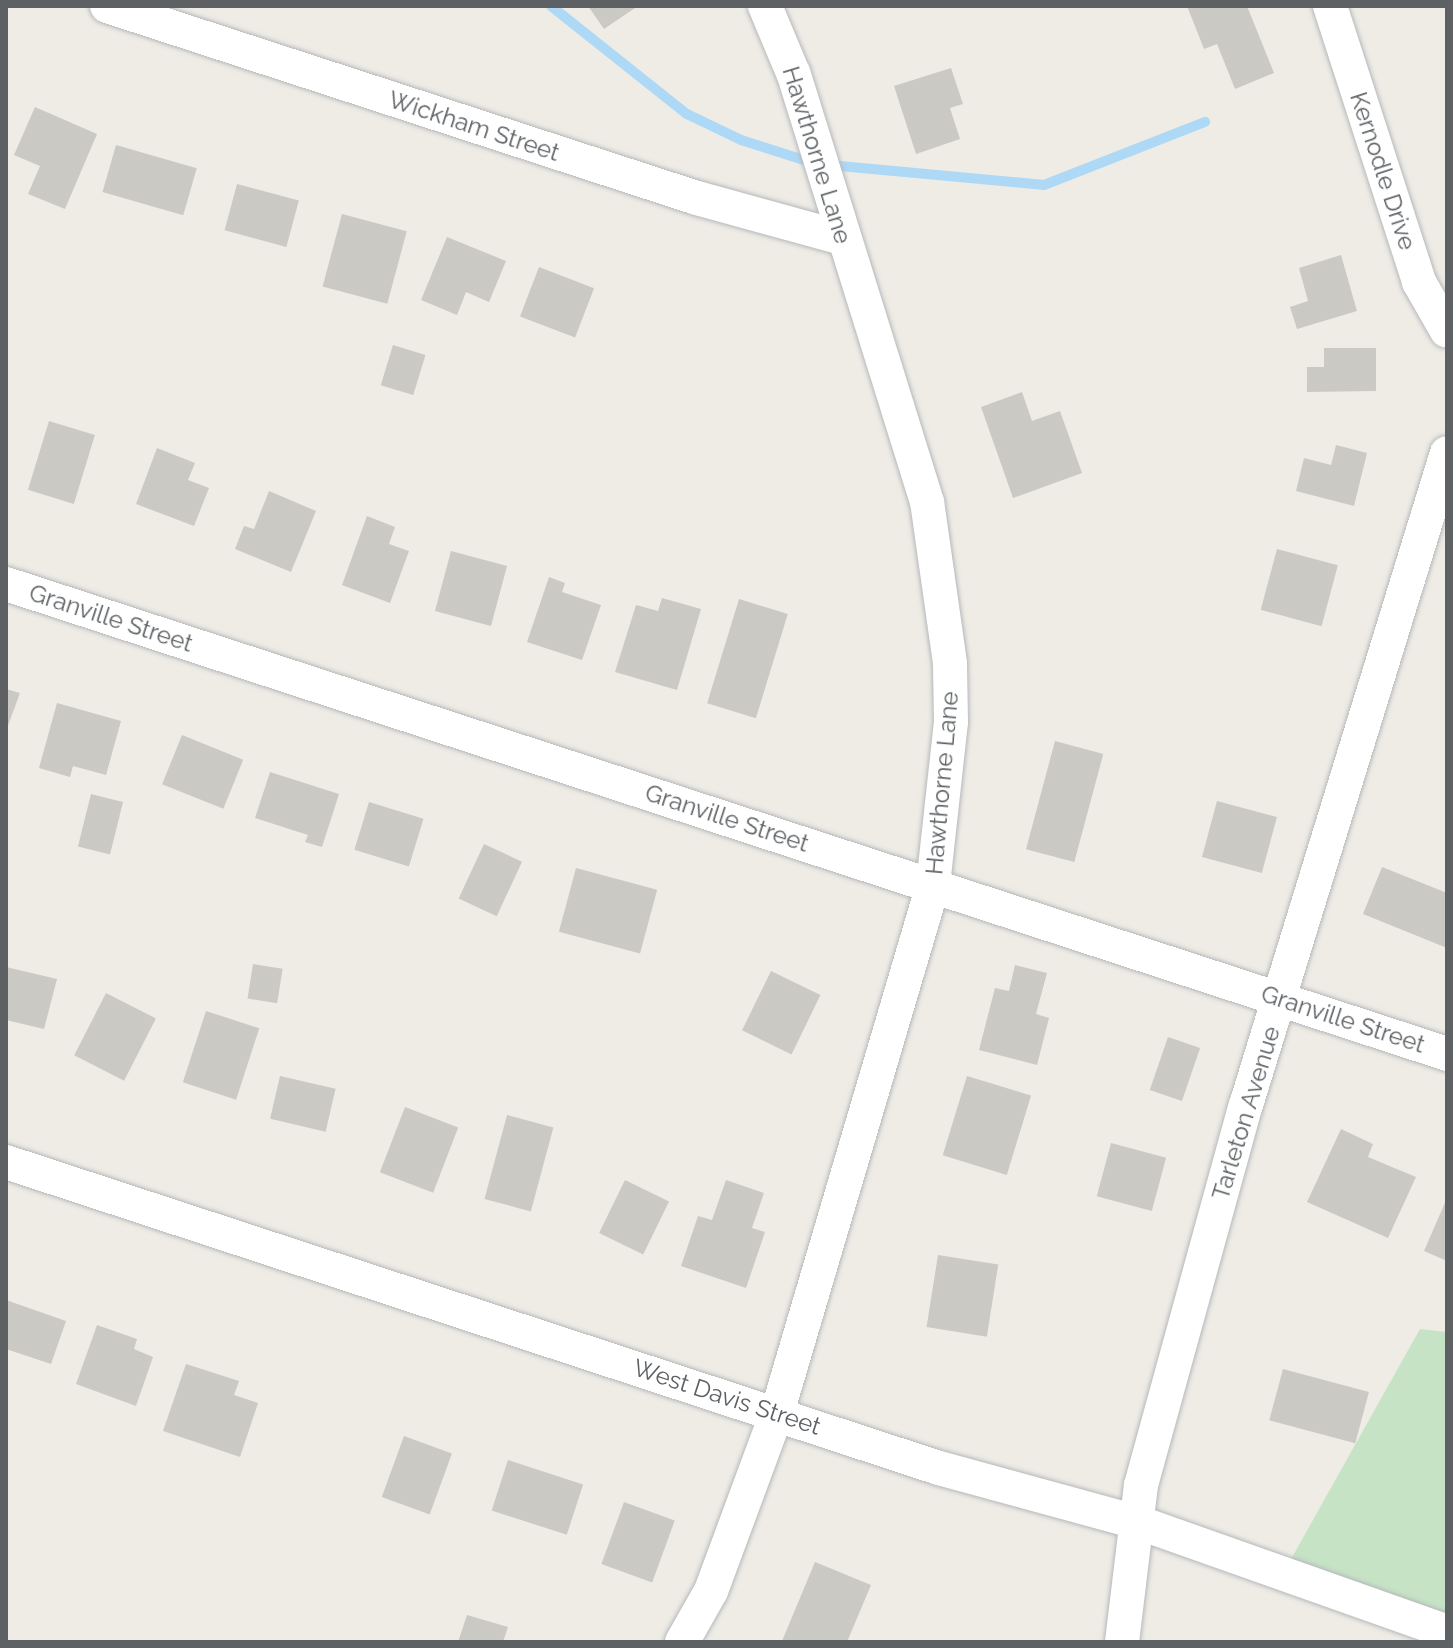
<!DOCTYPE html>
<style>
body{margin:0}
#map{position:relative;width:1453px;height:1648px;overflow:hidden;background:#eeece5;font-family:Raleway,sans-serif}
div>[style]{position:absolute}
.green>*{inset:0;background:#c6e3c5}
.stream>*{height:10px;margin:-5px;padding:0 5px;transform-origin:5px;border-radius:5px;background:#add9f6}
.building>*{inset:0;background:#cbc9c4;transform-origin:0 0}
.roads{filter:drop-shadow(0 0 2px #b6b8bb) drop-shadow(0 0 2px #b6b8bb)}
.minor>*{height:34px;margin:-17px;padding:0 17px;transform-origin:17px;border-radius:17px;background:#fff}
span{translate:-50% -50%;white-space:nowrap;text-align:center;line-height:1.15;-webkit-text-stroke:7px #fff;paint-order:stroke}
.street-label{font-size:24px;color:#5d6164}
.frame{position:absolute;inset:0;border:8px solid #5d6164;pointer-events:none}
</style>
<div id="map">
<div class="green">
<i style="clip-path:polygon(1420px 1329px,1447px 1332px,1447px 1632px,1281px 1577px)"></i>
</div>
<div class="stream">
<i style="left:551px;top:6px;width:174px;rotate:38.5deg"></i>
<i style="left:687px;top:114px;width:60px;rotate:25.7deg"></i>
<i style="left:741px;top:140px;width:76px;rotate:17.7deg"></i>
<i style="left:829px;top:165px;width:216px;rotate:5.3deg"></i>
<i style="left:1044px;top:185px;width:173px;rotate:-21.4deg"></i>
</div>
<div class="building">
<i style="clip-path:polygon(588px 6px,638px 6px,604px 29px)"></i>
<i style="clip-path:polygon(1187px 6px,1247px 6px,1274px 73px,1235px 89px,1217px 44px,1204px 49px)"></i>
<i style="clip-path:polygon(951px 68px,963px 104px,950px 108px,960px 139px,916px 154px,894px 86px)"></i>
<i style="clip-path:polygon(35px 107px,97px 134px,65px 209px,28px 194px,40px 166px,14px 155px)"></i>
<i style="left:116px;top:145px;width:84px;height:49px;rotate:16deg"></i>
<i style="left:237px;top:184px;width:64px;height:48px;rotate:15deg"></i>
<i style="left:342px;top:214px;width:67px;height:75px;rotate:15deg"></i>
<i style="clip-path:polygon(447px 237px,506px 261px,489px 302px,466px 292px,457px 315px,421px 300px)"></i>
<i style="clip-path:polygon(1341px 255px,1357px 311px,1297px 329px,1290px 307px,1308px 301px,1299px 268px)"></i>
<i style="left:539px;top:267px;width:59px;height:53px;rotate:21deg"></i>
<i style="left:393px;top:345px;width:34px;height:42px;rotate:17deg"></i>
<i style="clip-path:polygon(1324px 348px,1376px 348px,1376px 391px,1307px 392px,1307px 367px,1324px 367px)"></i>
<i style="clip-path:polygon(1022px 392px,1032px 421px,1060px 411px,1082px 473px,1013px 498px,981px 407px)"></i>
<i style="left:49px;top:421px;width:48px;height:72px;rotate:17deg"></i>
<i style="clip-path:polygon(1336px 445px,1367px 453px,1354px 506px,1296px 491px,1304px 458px,1331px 465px)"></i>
<i style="clip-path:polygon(157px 448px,195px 463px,188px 480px,209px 488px,194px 526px,136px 504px)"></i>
<i style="clip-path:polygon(269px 491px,316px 511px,291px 572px,235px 549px,244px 526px,254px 529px)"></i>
<i style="clip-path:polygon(367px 516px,395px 527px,389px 544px,409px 551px,390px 603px,342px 585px)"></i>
<i style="left:1277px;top:549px;width:63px;height:63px;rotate:15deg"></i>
<i style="left:451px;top:551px;width:58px;height:62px;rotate:15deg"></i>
<i style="clip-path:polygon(549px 577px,565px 583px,562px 592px,601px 605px,582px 660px,527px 642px)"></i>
<i style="clip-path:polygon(662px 598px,701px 609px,677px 690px,615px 672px,636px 605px,658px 611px)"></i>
<i style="left:739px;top:599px;width:51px;height:109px;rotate:17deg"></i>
<i style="clip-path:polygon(6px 689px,20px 693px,6px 731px)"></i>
<i style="clip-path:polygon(57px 703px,121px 721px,106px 775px,73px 766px,70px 777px,39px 768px)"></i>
<i style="left:182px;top:735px;width:66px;height:53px;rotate:22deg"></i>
<i style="left:1055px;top:741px;width:50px;height:112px;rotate:15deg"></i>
<i style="clip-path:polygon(270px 772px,339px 794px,322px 847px,305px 842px,308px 835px,255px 818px)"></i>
<i style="left:91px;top:794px;width:33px;height:54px;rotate:14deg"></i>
<i style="left:1217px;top:801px;width:62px;height:58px;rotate:15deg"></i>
<i style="left:369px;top:802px;width:57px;height:50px;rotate:17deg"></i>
<i style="left:484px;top:844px;width:42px;height:60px;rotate:25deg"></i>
<i style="clip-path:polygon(1382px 867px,1447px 893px,1447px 948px,1363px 914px)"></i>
<i style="left:576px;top:868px;width:84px;height:66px;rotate:15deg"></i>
<i style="left:253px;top:964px;width:30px;height:35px;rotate:9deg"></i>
<i style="clip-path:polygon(1015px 965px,1047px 973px,1036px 1014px,1049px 1018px,1037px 1065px,979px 1050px,995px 988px,1009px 991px)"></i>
<i style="clip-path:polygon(6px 967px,57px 979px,44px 1029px,6px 1020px)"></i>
<i style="left:771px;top:971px;width:55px;height:66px;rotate:26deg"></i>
<i style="left:106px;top:993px;width:56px;height:70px;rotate:27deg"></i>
<i style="left:206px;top:1011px;width:56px;height:75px;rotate:18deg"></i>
<i style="left:1168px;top:1037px;width:34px;height:56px;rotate:19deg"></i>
<i style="left:280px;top:1076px;width:57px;height:44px;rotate:13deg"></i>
<i style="left:967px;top:1076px;width:67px;height:83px;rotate:17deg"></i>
<i style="left:405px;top:1107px;width:57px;height:70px;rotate:21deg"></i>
<i style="left:507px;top:1115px;width:48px;height:87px;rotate:15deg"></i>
<i style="clip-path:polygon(1341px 1129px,1373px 1144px,1368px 1157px,1416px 1177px,1388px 1238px,1307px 1202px)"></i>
<i style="left:1111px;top:1143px;width:57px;height:55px;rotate:15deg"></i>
<i style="left:625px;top:1180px;width:49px;height:59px;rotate:26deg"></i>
<i style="clip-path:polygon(726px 1180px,764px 1193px,752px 1228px,765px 1232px,746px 1288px,681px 1266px,698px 1216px,712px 1220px)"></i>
<i style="clip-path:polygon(1447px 1198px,1447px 1261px,1424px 1251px)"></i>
<i style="left:938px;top:1255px;width:61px;height:73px;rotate:9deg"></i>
<i style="clip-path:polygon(6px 1300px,66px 1321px,51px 1364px,6px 1349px)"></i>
<i style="clip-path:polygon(97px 1325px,137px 1339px,134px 1349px,153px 1357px,136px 1406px,76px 1384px)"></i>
<i style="clip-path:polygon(186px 1364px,239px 1381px,234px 1395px,258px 1403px,240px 1457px,163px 1431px)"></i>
<i style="left:1283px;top:1369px;width:89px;height:53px;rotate:15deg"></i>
<i style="left:404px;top:1436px;width:51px;height:65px;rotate:20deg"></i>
<i style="left:508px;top:1460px;width:79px;height:53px;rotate:18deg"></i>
<i style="left:624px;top:1502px;width:54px;height:66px;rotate:20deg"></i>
<i style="clip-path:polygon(815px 1562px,871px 1585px,847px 1642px,782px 1641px)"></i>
<i style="clip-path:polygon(467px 1615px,508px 1627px,503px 1642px,458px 1642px)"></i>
</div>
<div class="roads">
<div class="minor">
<i style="left:107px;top:6px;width:620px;rotate:18.03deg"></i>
<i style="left:697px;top:198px;width:150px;rotate:15.4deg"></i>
<i style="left:1330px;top:6px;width:290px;rotate:72.1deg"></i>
<i style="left:1419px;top:282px;width:56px;rotate:60.3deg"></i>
<i style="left:6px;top:584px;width:1516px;rotate:18.06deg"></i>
<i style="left:6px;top:1162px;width:982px;rotate:18.16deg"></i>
<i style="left:939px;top:1468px;width:208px;rotate:15.3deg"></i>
<i style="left:1140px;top:1523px;width:326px;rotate:19.5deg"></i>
<i style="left:682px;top:1642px;width:59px;rotate:-60.4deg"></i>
<i style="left:711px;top:1591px;width:190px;rotate:-69.7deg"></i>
<i style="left:777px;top:1413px;width:551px;rotate:-73.54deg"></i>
<i style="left:933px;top:885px;width:164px;rotate:-83.7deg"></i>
<i style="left:951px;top:722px;width:59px;rotate:-91deg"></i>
<i style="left:950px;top:663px;width:163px;rotate:-98.1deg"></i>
<i style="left:927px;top:502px;width:449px;rotate:-107.3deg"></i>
<i style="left:793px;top:73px;width:73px;rotate:-112.7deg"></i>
<i style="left:1122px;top:1642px;width:158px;rotate:-83.1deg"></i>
<i style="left:1141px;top:1485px;width:394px;rotate:-74.6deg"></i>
<i style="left:1246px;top:1105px;width:682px;rotate:-72.87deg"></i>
</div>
</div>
<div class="street-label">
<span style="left:474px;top:126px;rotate:18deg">Wickham Street</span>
<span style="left:817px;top:155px;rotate:73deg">Hawthorne Lane</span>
<span style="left:1383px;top:171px;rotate:72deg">Kernodle Drive</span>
<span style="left:111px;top:618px;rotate:18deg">Granville Street</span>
<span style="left:942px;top:783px;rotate:-85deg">Hawthorne Lane</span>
<span style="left:727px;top:818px;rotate:18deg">Granville Street</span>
<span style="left:1343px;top:1019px;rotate:18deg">Granville Street</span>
<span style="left:1246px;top:1113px;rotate:-73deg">Tarleton Avenue</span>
<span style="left:727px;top:1397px;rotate:18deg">West Davis Street</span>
</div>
<div class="frame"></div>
</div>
